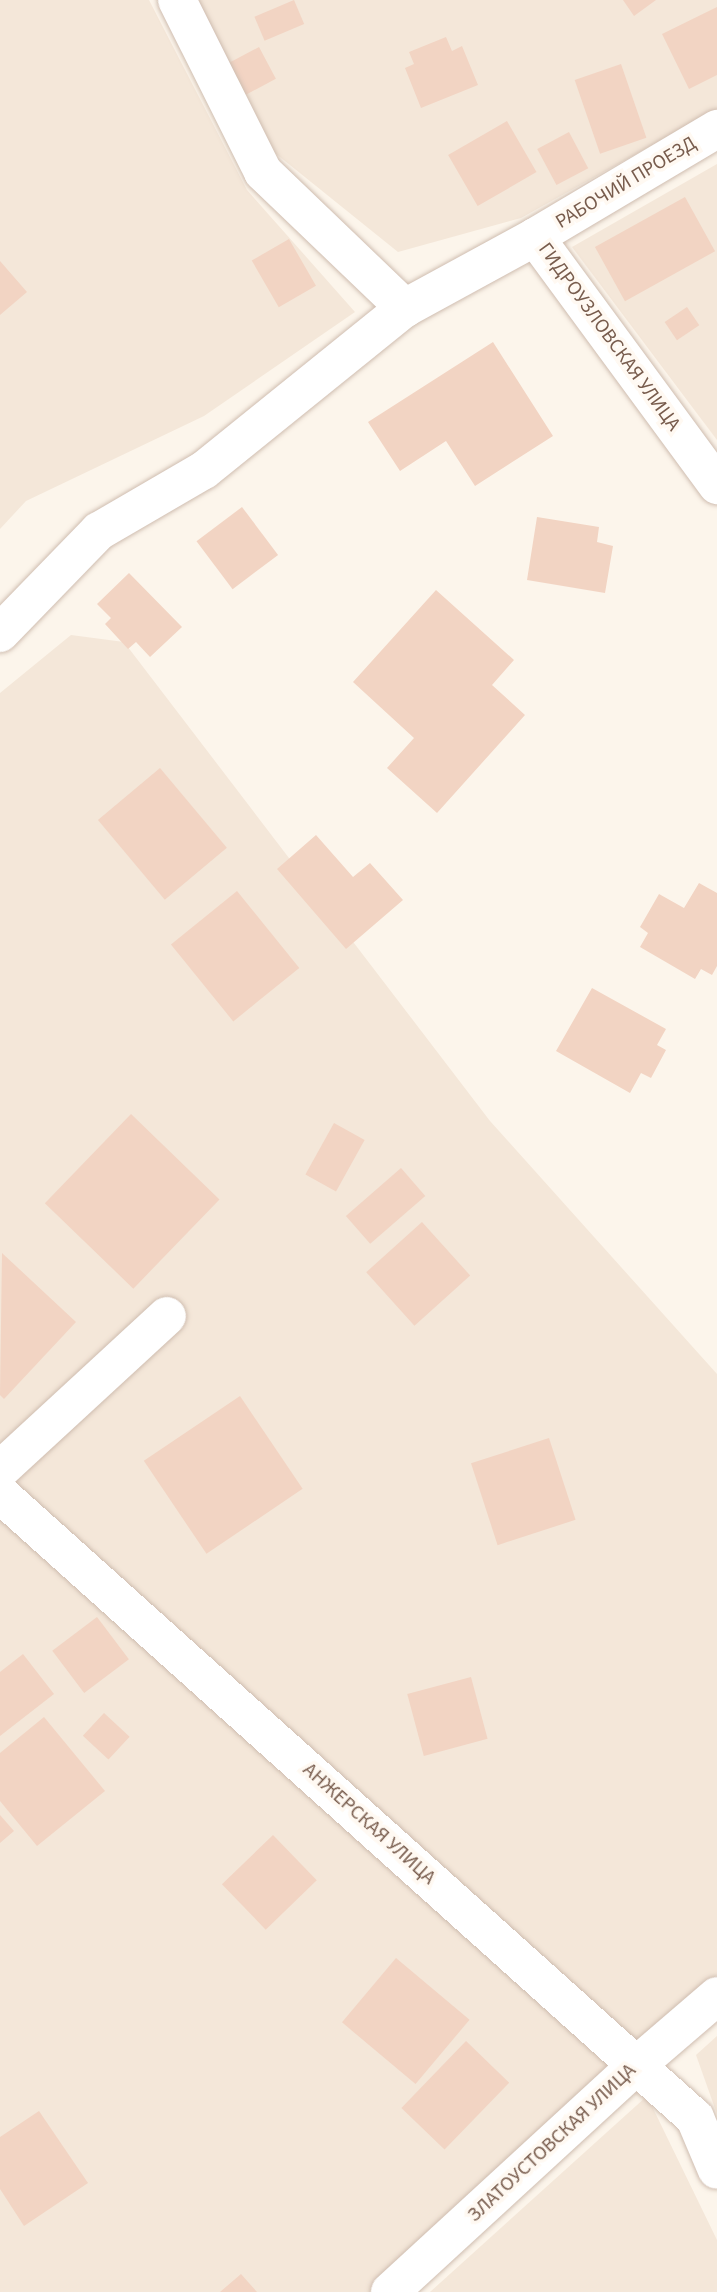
<!DOCTYPE html>
<meta charset="utf-8">
<style>
body{margin:0}
#map{position:relative;width:717px;height:2292px;overflow:hidden;background:#fcf5eb;font-family:"Source Sans 3",sans-serif}
div>[style]{position:absolute}
.residential>*{inset:0;background:#f4e7d9}
.building>*{inset:0;background:#f2d4c3;transform-origin:0 0}
.roads{filter:drop-shadow(0 0 2px #cfbdb0) drop-shadow(0 0 2px #cfbdb0)}
.street>*{height:38px;margin:-19px;padding:0 19px;transform-origin:19px;border-radius:19px;background:#fff}
span{translate:-50% -50%;white-space:nowrap;text-align:center;line-height:1.15;-webkit-text-stroke:7px #fff9f2;paint-order:stroke}
.street-label{font-size:20px;color:#785c4d}
</style>
<div id="map">
<div class="residential">
<i style="clip-path:polygon(0 0,149px 0,247px 190px,355px 312px,204px 416px,26px 501px,0 529px)"></i>
<i style="clip-path:polygon(199px 0,717px 0,717px 109px,521px 218px,398px 252px,275px 153px,216px 60px)"></i>
<i style="clip-path:polygon(717px 164px,717px 440px,572px 247px)"></i>
<i style="clip-path:polygon(71px 635px,124px 642px,490px 1121px,717px 1374px,717px 1975px,373px 2292px,0 2292px,0 693px)"></i>
<i style="clip-path:polygon(717px 2036px,717px 2114px,696px 2055px)"></i>
<i style="clip-path:polygon(647px 2096px,717px 2240px,717px 2292px,430px 2292px)"></i>
</div>
<div class="building">
<i style="left:294px;top:0;width:26px;height:43px;rotate:67deg"></i>
<i style="clip-path:polygon(623px 0,656px 0,634px 16px)"></i>
<i style="clip-path:polygon(717px 7px,717px 75px,689px 89px,662px 34px)"></i>
<i style="clip-path:polygon(446px 37px,452px 51px,462px 46px,478px 85px,421px 108px,405px 68px,414px 64px,409px 52px)"></i>
<i style="left:259px;top:47px;width:36px;height:37px;rotate:62deg"></i>
<i style="left:621px;top:64px;width:78px;height:49px;rotate:71deg"></i>
<i style="left:507px;top:121px;width:59px;height:68px;rotate:60deg"></i>
<i style="left:569px;top:132px;width:41px;height:36px;rotate:62deg"></i>
<i style="left:685px;top:197px;width:62px;height:103px;rotate:61deg"></i>
<i style="left:289px;top:239px;width:54px;height:43px;rotate:60deg"></i>
<i style="clip-path:polygon(0 261px,27px 292px,0 315px)"></i>
<i style="left:687px;top:307px;width:22px;height:27px;rotate:56deg"></i>
<i style="clip-path:polygon(493px 342px,553px 436px,475px 486px,446px 441px,400px 471px,368px 422px)"></i>
<i style="left:242px;top:507px;width:60px;height:57px;rotate:53deg"></i>
<i style="clip-path:polygon(537px 517px,599px 527px,597px 542px,613px 546px,605px 593px,527px 580px)"></i>
<i style="clip-path:polygon(129px 573px,182px 627px,150px 657px,136px 642px,128px 649px,105px 624px,111px 618px,97px 604px)"></i>
<i style="clip-path:polygon(436px 590px,514px 660px,492px 685px,525px 715px,437px 813px,387px 768px,414px 738px,353px 682px)"></i>
<i style="left:160px;top:768px;width:104px;height:81px;rotate:50deg"></i>
<i style="clip-path:polygon(316px 835px,353px 877px,370px 863px,403px 900px,346px 949px,277px 869px)"></i>
<i style="clip-path:polygon(699px 883px,717px 893px,717px 966px,712px 975px,701px 969px,695px 979px,640px 947px,648px 933px,640px 927px,659px 894px,684px 908px)"></i>
<i style="left:237px;top:891px;width:99px;height:85px;rotate:51deg"></i>
<i style="clip-path:polygon(592px 988px,666px 1029px,657px 1045px,666px 1050px,651px 1078px,641px 1073px,630px 1093px,556px 1051px)"></i>
<i style="left:131px;top:1114px;width:123px;height:124px;rotate:44deg"></i>
<i style="left:334px;top:1123px;width:35px;height:59px;rotate:29deg"></i>
<i style="left:401px;top:1168px;width:37px;height:73px;rotate:49deg"></i>
<i style="left:422px;top:1222px;width:72px;height:75px;rotate:48deg"></i>
<i style="clip-path:polygon(2px 1253px,76px 1322px,4px 1399px,0 1395px)"></i>
<i style="left:240px;top:1396px;width:112px;height:116px;rotate:56deg"></i>
<i style="left:549px;top:1438px;width:86px;height:82px;rotate:72deg"></i>
<i style="left:97px;top:1617px;width:53px;height:56px;rotate:53deg"></i>
<i style="clip-path:polygon(23px 1654px,54px 1694px,0 1736px,0 1672px)"></i>
<i style="left:471px;top:1677px;width:64px;height:66px;rotate:75deg"></i>
<i style="left:104px;top:1713px;width:35px;height:31px;rotate:43deg"></i>
<i style="clip-path:polygon(44px 1717px,105px 1791px,37px 1846px,0 1801px,0 1753px)"></i>
<i style="clip-path:polygon(0 1815px,14px 1831px,0 1843px)"></i>
<i style="left:273px;top:1835px;width:63px;height:71px;rotate:46deg"></i>
<i style="left:396px;top:1958px;width:96px;height:84px;rotate:40deg"></i>
<i style="left:466px;top:2041px;width:60px;height:93px;rotate:44deg"></i>
<i style="clip-path:polygon(39px 2111px,88px 2183px,24px 2226px,0 2189px,0 2137px)"></i>
<i style="clip-path:polygon(241px 2274px,257px 2292px,220px 2292px)"></i>
</div>
<div class="roads">
<div class="street">
<i style="left:177px;top:0;width:192px;rotate:63.4deg"></i>
<i style="left:263px;top:172px;width:197px;rotate:43.8deg"></i>
<i style="left:405px;top:308px;width:148px;rotate:-28.6deg"></i>
<i style="left:535px;top:237px;width:212px;rotate:-30.7deg"></i>
<i style="left:535px;top:237px;width:308px;rotate:53.7deg"></i>
<i style="left:0;top:633px;width:142px;rotate:-45.9deg"></i>
<i style="left:99px;top:531px;width:121px;rotate:-30.2deg"></i>
<i style="left:204px;top:470px;width:258px;rotate:-38.9deg"></i>
<i style="left:0;top:1470px;width:227px;rotate:-42.7deg"></i>
<i style="left:0;top:1494px;width:934px;rotate:41.92deg"></i>
<i style="left:695px;top:2118px;width:56px;rotate:67.1deg"></i>
<i style="left:390px;top:2292px;width:337px;rotate:-42.6deg"></i>
<i style="left:638px;top:2064px;width:104px;rotate:-40.7deg"></i>
</div>
</div>
<div class="street-label">
<span style="left:626px;top:183px;rotate:-31deg">РАБОЧИЙ ПРОЕЗД</span>
<span style="left:609px;top:337px;rotate:54deg">ГИДРОУЗЛОВСКАЯ УЛИЦА</span>
<span style="left:369px;top:1824px;rotate:42deg">АНЖЕРСКАЯ УЛИЦА</span>
<span style="left:552px;top:2143px;rotate:-43deg">ЗЛАТОУСТОВСКАЯ УЛИЦА</span>
</div>
</div>
